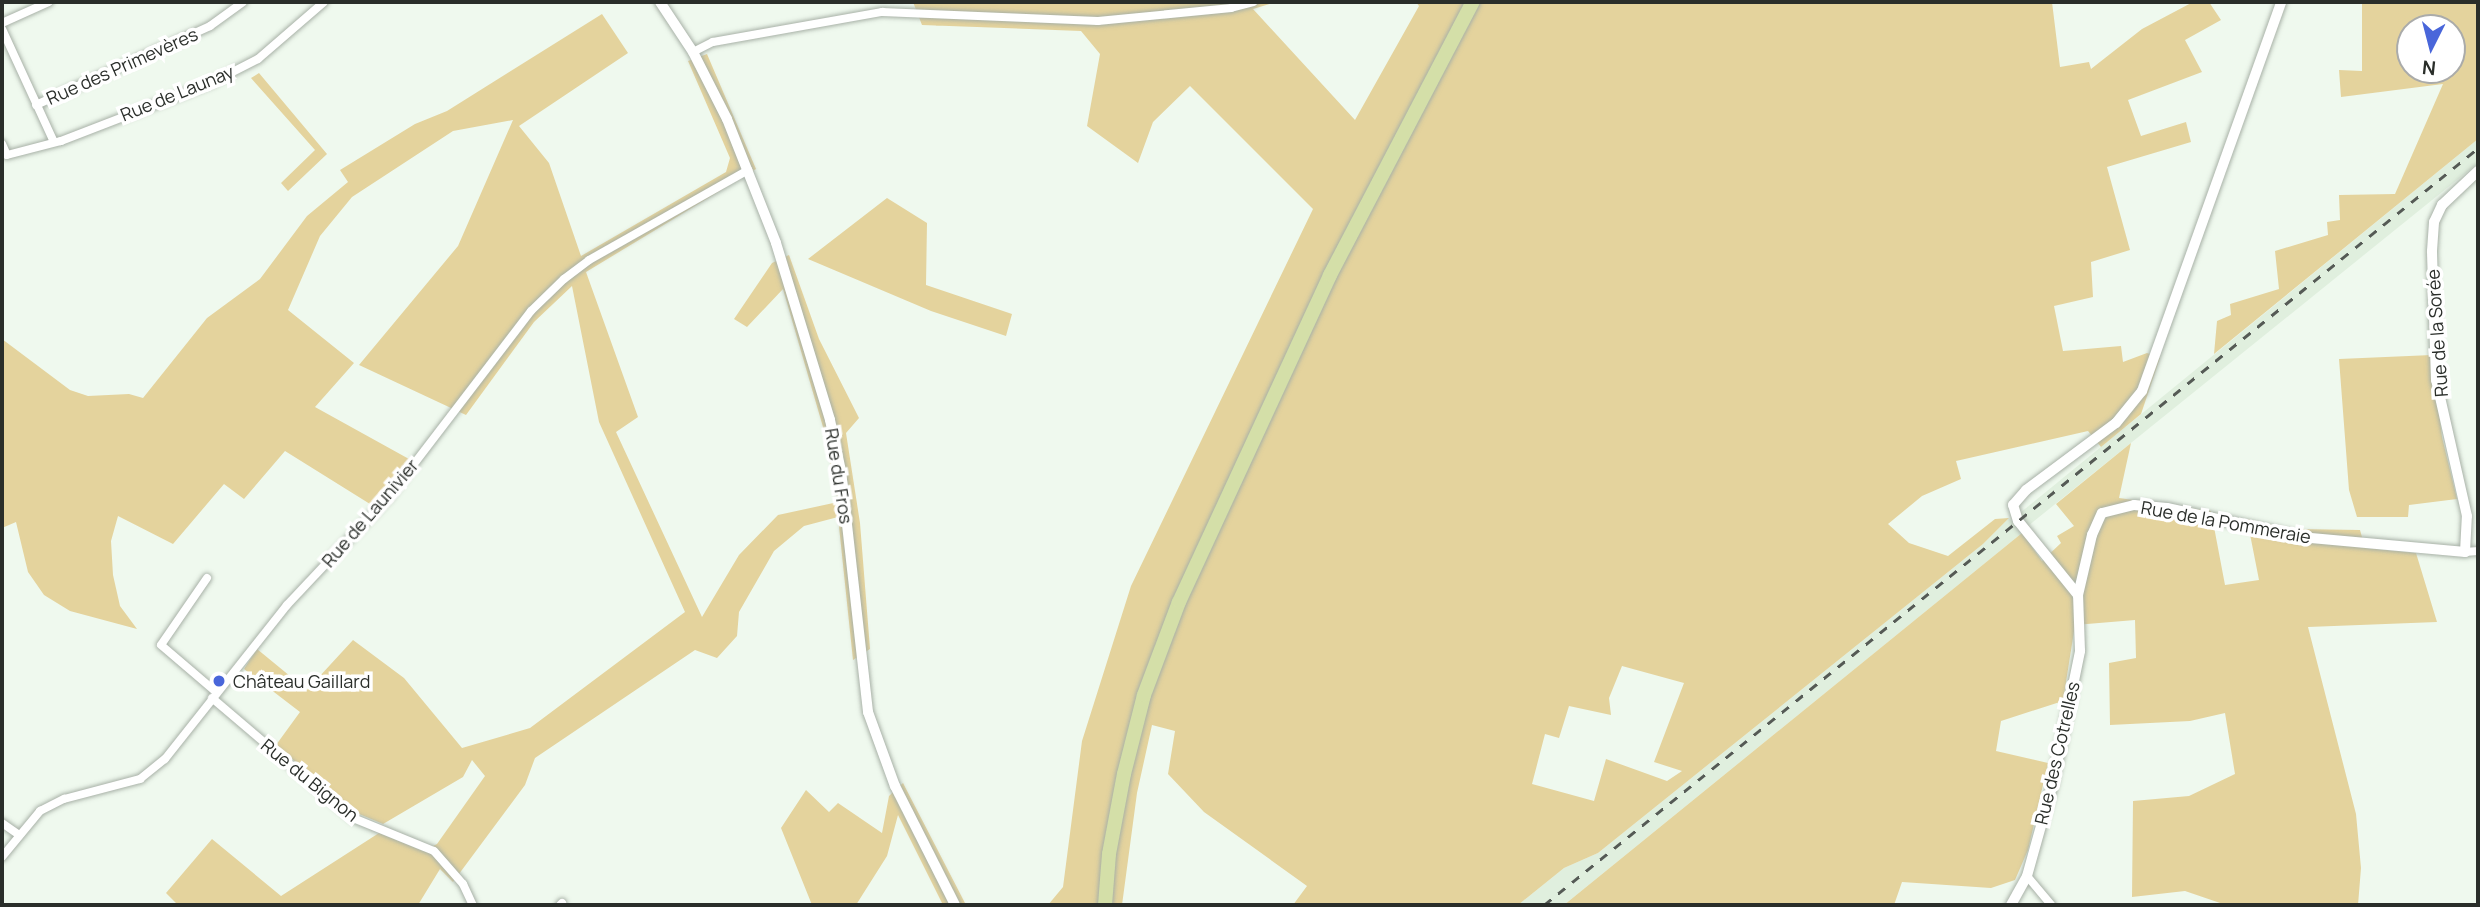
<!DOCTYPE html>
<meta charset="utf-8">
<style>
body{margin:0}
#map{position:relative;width:2480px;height:907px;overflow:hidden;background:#eff9ee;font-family:Manrope,sans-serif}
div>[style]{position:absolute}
.built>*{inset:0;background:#e0efde}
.green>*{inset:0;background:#e4d39d}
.roads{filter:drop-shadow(0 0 2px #a8b1a7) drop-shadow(0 0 2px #a8b1a7)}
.minor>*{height:8px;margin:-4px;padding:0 4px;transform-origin:4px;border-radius:4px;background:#fff}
.tertiary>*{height:10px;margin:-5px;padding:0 5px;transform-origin:5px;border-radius:5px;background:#fff}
.trunk>*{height:14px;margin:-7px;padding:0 7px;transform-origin:7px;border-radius:7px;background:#d4dfa8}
.rail>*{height:2.5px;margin-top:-1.25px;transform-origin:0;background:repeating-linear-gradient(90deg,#555a55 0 9px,transparent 0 18px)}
.dots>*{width:19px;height:19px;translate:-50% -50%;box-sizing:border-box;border:4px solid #fff;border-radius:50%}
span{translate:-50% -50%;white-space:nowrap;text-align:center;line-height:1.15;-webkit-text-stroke:7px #fff;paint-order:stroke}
.street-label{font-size:18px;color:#2a2e2a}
.poi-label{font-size:18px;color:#2a2e2a}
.left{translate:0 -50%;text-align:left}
.frame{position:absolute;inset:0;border:4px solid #2a2e2a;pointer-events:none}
.north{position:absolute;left:2396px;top:14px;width:70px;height:70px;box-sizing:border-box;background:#fff;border:2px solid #aaabaa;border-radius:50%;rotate:186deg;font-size:19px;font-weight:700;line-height:28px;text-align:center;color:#2a2e2a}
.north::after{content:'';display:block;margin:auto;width:24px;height:32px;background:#4966da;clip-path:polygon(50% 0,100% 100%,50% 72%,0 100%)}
</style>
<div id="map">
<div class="built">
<i style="clip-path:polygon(2478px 139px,2478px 163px,2028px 526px,2020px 513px)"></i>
<i style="clip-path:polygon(2009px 518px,2022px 533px,1564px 905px,1518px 905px,1564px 868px,1598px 853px,1983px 544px)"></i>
</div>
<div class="green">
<i style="clip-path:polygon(evenodd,913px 2px,1276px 2px,1253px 9px,1355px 120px,1419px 6px,1416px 2px,2052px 2px,2060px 67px,2089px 62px,2091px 69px,2142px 29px,2193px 2px,2209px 2px,2221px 20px,2185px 40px,2202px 72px,2128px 100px,2141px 136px,2186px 122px,2191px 142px,2107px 167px,2130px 250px,2091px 262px,2093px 297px,2054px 306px,2063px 351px,2121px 346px,2123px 362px,2147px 353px,2160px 358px,2141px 414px,2101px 447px,2088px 431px,1956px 461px,1961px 479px,1922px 496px,1888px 524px,1909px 543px,1948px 556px,1995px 519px,2009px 518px,1983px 544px,1598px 853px,1564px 868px,1518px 905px,1293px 905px,1307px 886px,1204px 812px,1168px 774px,1175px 731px,1152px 725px,1137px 793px,1122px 905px,1048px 905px,1063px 887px,1082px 741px,1131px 586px,1313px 209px,1190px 86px,1153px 122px,1138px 163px,1087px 126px,1100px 54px,1081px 31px,922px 25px,913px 2px,1622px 666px,1684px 683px,1654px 762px,1682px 771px,1667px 781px,1606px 759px,1594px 801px,1532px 784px,1545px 734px,1559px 738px,1569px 706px,1611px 715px,1609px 698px,1622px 666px)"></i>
<i style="clip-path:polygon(evenodd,2362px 2px,2478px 2px,2478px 139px,2214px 354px,2217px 321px,2231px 315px,2230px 304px,2279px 289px,2275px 251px,2328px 235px,2327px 222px,2340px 220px,2339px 195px,2395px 194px,2443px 84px,2341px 97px,2339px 70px,2362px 71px,2362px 2px,2410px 28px,2452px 28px,2452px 70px,2410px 70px,2410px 28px)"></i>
<i style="clip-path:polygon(602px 14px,628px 53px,519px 126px,549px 163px,581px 256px,726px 172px,730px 158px,688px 61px,707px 54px,756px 169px,586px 272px,638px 417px,616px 432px,702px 617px,739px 555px,778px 515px,838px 502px,823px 427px,783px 289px,747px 327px,734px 319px,772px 263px,789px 255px,819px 339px,859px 418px,846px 433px,860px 523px,870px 649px,853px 660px,838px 517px,804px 526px,774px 551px,739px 612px,737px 636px,717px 658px,695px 650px,535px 758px,525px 785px,453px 882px,440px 869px,418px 905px,178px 905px,166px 893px,212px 839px,281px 896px,379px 833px,423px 851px,437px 844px,485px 776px,472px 760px,463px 777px,383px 824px,352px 811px,276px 745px,300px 712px,244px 669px,257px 649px,307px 690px,353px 640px,404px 678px,462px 748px,530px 728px,685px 612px,599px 422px,572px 286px,534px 322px,466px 415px,359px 365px,458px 246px,513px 120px,453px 131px,352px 197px,320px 236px,288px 310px,354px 363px,315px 407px,409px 459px,370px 504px,285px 451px,244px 499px,224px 484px,173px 544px,118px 516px,111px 541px,113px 575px,120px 606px,137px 629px,70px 611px,44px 595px,28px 572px,16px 522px,2px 528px,2px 339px,70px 390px,88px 396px,129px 394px,143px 398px,207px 318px,260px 279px,307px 216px,348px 182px,340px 170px,415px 124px,447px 111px)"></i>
<i style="clip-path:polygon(259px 73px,327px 154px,288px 191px,281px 183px,315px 150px,251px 78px)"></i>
<i style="clip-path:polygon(887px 198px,927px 223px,926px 285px,1012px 314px,1006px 336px,931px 311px,808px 259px)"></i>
<i style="clip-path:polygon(2432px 355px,2442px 437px,2457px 499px,2409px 505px,2408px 517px,2357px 517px,2349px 490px,2339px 359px)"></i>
<i style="clip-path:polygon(2131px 443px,2119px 498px,2211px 511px,2225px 585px,2259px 580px,2247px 519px,2293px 529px,2360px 530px,2365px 548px,2416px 553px,2437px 622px,2308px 627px,2356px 814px,2361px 868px,2358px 905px,2226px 905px,2185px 891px,2132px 897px,2133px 801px,2189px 796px,2235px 774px,2225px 713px,2190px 721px,2110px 725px,2109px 663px,2136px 658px,2135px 620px,2075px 625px,2063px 701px,2001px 721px,1996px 751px,2048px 763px,2028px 850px,2015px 880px,1991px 888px,1902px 882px,1894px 905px,1564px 905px,2022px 533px,2042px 561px,2061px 543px,2057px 536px,2074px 526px,2056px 504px)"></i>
<i style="clip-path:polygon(903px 783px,966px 905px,943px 905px,898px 815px,887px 856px,856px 905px,812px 905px,781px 828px,806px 790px,829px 812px,838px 803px,882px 833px,889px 796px)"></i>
</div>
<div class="roads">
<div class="minor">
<i style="left:2px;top:23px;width:51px;rotate:-24.1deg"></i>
<i style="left:2px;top:29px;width:122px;rotate:65.3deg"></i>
<i style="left:693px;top:52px;width:22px;rotate:-27deg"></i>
<i style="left:713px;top:42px;width:172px;rotate:-10.1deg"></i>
<i style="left:882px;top:12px;width:216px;rotate:2.4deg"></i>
<i style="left:1098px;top:21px;width:134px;rotate:-5.6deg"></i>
<i style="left:1231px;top:8px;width:23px;rotate:-15deg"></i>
<i style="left:36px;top:105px;width:191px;rotate:-24.4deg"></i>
<i style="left:210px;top:26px;width:41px;rotate:-36deg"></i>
<i style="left:2px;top:144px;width:12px;rotate:66deg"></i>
<i style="left:7px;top:155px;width:56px;rotate:-14.5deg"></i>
<i style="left:61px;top:141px;width:161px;rotate:-21.1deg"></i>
<i style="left:211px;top:83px;width:53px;rotate:-27.1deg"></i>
<i style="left:258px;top:59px;width:87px;rotate:-40.8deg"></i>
<i style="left:2465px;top:552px;width:13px;rotate:-4deg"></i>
<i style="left:207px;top:578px;width:81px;rotate:124.5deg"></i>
<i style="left:161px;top:645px;width:72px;rotate:40.5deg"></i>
<i style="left:212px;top:698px;width:185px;rotate:40.4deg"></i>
<i style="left:353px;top:818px;width:87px;rotate:22.2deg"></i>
<i style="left:434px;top:851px;width:44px;rotate:48.7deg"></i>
<i style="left:463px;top:884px;width:23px;rotate:65deg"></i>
<i style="left:2px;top:823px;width:21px;rotate:35deg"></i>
<i style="left:2px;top:857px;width:60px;rotate:-50.4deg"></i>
<i style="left:40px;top:811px;width:27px;rotate:-27deg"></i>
<i style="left:64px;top:799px;width:79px;rotate:-14.7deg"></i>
<i style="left:140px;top:779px;width:32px;rotate:-39deg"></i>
<i style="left:165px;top:759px;width:196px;rotate:-51.6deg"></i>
<i style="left:287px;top:605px;width:147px;rotate:-46.7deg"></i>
<i style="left:388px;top:498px;width:235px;rotate:-52.6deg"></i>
<i style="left:531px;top:311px;width:46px;rotate:-44.1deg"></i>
<i style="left:564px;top:279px;width:31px;rotate:-37deg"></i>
<i style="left:589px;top:260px;width:183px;rotate:-29.5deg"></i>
<i style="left:2027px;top:876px;width:38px;rotate:50deg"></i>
<i style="left:560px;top:905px;width:3px;rotate:-45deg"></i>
</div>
<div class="tertiary">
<i style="left:660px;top:2px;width:60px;rotate:56.6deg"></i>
<i style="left:693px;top:52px;width:75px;rotate:63.1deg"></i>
<i style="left:727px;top:119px;width:133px;rotate:68.4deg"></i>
<i style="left:776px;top:243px;width:185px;rotate:73deg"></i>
<i style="left:830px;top:420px;width:52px;rotate:77.8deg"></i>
<i style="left:841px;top:471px;width:243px;rotate:83.6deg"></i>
<i style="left:868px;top:712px;width:79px;rotate:70deg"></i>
<i style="left:895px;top:786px;width:133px;rotate:63.2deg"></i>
<i style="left:2078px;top:595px;width:95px;rotate:-129deg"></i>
<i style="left:2018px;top:521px;width:17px;rotate:-107deg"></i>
<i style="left:2013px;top:505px;width:20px;rotate:-49deg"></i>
<i style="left:2026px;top:490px;width:112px;rotate:-36.7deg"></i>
<i style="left:2116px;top:423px;width:41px;rotate:-50.9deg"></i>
<i style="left:2142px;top:391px;width:413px;rotate:-70.3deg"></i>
<i style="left:2011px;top:905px;width:33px;rotate:-61deg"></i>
<i style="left:2027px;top:876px;width:97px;rotate:-74.4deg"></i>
<i style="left:2053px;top:783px;width:135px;rotate:-78.4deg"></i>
<i style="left:2080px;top:651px;width:56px;rotate:-92deg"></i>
<i style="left:2078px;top:595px;width:62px;rotate:-76.9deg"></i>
<i style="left:2092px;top:535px;width:24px;rotate:-66deg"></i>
<i style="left:2102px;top:513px;width:33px;rotate:-14deg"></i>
<i style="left:2134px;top:505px;width:33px;rotate:5deg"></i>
<i style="left:2167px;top:508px;width:136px;rotate:12.3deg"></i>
<i style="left:2300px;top:537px;width:166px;rotate:5.2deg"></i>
<i style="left:2465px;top:552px;width:36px;rotate:-87deg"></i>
<i style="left:2467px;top:516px;width:139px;rotate:-102.8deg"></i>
<i style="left:2436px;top:380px;width:129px;rotate:-91.8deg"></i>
<i style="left:2432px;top:251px;width:29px;rotate:-86deg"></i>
<i style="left:2434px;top:222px;width:19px;rotate:-65deg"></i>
<i style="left:2442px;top:205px;width:50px;rotate:-43.4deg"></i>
</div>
<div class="trunk">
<i style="left:1105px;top:905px;width:51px;rotate:-85.5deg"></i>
<i style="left:1109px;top:854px;width:81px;rotate:-79.4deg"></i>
<i style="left:1124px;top:774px;width:81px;rotate:-75.8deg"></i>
<i style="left:1144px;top:695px;width:99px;rotate:-69.4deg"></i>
<i style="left:1179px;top:602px;width:360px;rotate:-65.2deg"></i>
<i style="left:1330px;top:275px;width:308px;rotate:-62.4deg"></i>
</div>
</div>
<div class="rail">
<i style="left:1544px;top:905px;width:1202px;rotate:-39.02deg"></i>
</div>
<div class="dots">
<i style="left:219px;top:681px;background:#4966da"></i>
</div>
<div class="street-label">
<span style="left:122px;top:66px;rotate:-24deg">Rue des Primevères</span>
<span style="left:177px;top:93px;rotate:-22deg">Rue de Launay</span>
<span style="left:2437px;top:333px;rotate:-94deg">Rue de la Sorée</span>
<span style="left:839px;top:476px;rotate:81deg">Rue du Fros</span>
<span style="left:370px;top:513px;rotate:-49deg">Rue de Launivier</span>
<span style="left:2226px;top:522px;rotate:10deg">Rue de la Pommeraie</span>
<span style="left:2057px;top:753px;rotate:-77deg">Rue des Cotrelles</span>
<span style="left:310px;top:780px;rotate:39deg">Rue du Bignon</span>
</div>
<div class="poi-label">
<span class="left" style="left:233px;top:681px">Château Gaillard</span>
</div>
<div class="frame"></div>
<div class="north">N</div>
</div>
